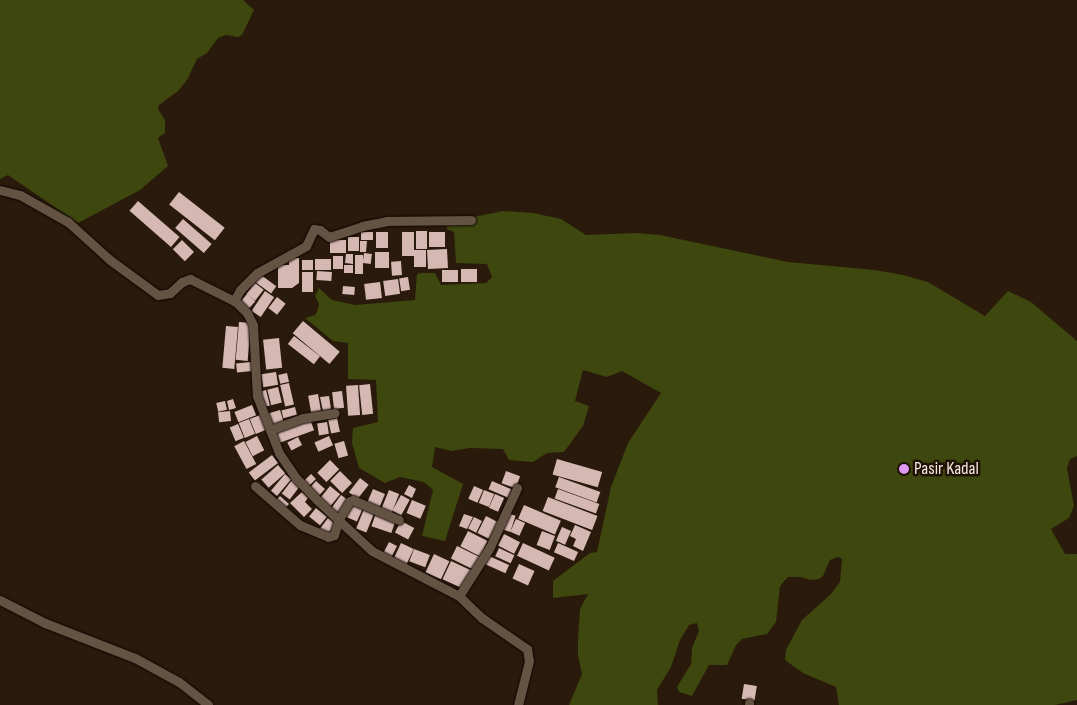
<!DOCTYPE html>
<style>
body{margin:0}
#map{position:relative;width:1077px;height:705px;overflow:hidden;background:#291a0b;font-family:"Sofia Sans Condensed",sans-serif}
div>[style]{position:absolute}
.green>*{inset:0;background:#3d470e}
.building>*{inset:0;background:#d6b8b3;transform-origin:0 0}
.roads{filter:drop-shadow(0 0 1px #110500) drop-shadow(0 0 1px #110500)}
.street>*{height:9px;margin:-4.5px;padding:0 4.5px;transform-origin:4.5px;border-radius:4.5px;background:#645242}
.dots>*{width:14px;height:14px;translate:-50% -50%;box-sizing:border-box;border:2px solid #1f1103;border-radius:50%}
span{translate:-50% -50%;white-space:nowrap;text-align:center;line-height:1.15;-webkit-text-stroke:5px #1f1103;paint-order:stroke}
.poi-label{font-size:18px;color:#f0e6dc}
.left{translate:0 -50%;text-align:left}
</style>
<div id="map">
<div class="green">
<i style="clip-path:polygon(0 0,243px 0,254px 10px,242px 35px,238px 37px,226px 35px,218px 38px,207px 53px,197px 59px,187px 80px,178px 91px,159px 105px,158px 109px,165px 120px,165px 133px,158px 138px,168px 166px,140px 190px,78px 223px,8px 175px,0 179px)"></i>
<i style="clip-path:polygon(503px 211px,533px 213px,561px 219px,586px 235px,636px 233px,660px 235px,788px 262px,875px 270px,903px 275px,928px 282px,985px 316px,1008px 291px,1031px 302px,1077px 341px,1077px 456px,1070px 459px,1067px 468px,1074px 506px,1069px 518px,1051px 529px,1065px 554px,1077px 554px,1077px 700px,1055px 705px,839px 705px,836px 687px,803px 673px,785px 660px,786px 650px,802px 620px,830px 595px,840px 582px,842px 559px,838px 557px,830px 560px,823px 576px,819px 579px,810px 580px,801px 577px,788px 577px,780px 586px,776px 622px,767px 634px,742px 639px,736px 645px,727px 665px,709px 665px,692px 696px,679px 692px,677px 687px,691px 664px,692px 648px,699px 631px,697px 623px,689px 625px,680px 640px,671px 667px,657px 690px,658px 705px,569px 705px,582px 674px,578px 656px,578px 639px,580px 609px,588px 594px,553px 598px,553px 581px,590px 553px,597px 552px,611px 487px,628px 443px,661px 393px,622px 371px,607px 377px,583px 370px,575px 401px,589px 406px,583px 426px,564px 452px,547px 453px,533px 462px,509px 460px,503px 449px,470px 448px,452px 451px,435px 447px,432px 467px,463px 484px,445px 541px,422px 536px,433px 490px,424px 482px,400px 477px,385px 483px,359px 468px,352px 443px,353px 428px,378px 422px,376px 380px,348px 379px,348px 343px,333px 341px,305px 318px,315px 315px,317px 312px,319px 304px,315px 296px,319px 288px,332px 300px,355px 305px,415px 300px,417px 274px,421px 273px,435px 273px,441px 285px,486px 283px,492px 277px,487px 264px,456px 263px,454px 232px,447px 229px,446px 217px,474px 217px)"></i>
</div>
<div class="building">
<i style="left:179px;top:192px;width:58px;height:16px;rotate:38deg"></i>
<i style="left:138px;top:201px;width:55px;height:13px;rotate:41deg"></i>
<i style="left:183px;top:219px;width:38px;height:12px;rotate:41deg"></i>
<i style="left:416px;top:231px;width:11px;height:18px"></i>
<i style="left:361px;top:232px;width:12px;height:8px"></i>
<i style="left:376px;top:232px;width:12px;height:16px"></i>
<i style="left:402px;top:232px;width:12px;height:24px"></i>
<i style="left:429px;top:232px;width:16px;height:15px"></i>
<i style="left:348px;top:237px;width:11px;height:14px"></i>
<i style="left:182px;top:240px;width:17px;height:13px;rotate:45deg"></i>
<i style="left:330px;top:240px;width:16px;height:13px"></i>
<i style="clip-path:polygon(360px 241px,367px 241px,366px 252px,360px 252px)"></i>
<i style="left:447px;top:249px;width:19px;height:20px;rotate:87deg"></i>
<i style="left:426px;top:250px;width:17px;height:12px;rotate:90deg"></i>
<i style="left:375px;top:252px;width:14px;height:16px"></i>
<i style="left:364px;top:253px;width:8px;height:10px;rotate:7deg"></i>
<i style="clip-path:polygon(346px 254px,353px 254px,353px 264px,345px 263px)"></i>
<i style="left:355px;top:255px;width:8px;height:19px"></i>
<i style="left:333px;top:256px;width:10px;height:13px"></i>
<i style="clip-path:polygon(289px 258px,299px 258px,299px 283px,292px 288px,278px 288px,278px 265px,289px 265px)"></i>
<i style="left:315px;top:259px;width:16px;height:11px"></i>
<i style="left:302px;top:260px;width:11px;height:10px"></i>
<i style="left:401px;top:261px;width:14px;height:10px;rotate:86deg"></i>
<i style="left:344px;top:265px;width:9px;height:8px"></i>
<i style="left:461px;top:269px;width:16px;height:13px"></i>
<i style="left:442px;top:270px;width:16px;height:12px"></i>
<i style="left:317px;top:271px;width:15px;height:9px;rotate:4deg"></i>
<i style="left:302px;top:272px;width:11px;height:20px"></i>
<i style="left:261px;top:275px;width:19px;height:9px;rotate:36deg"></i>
<i style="left:408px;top:277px;width:13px;height:9px;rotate:81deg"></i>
<i style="left:398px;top:279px;width:15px;height:15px;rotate:82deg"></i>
<i style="left:380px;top:282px;width:16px;height:16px;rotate:83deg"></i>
<i style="left:255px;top:283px;width:11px;height:14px;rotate:38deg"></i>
<i style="left:343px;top:286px;width:12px;height:8px;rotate:5deg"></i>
<i style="left:265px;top:291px;width:11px;height:24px;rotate:34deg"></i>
<i style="left:247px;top:294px;width:11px;height:11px;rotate:41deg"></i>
<i style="left:277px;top:297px;width:11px;height:14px;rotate:38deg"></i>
<i style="left:303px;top:321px;width:48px;height:16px;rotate:40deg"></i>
<i style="left:239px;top:322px;width:12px;height:38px;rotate:5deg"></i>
<i style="left:226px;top:326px;width:12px;height:42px;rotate:5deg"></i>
<i style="left:294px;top:336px;width:33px;height:10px;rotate:38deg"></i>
<i style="left:279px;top:338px;width:30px;height:16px;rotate:84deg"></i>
<i style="left:251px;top:362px;width:9px;height:15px;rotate:84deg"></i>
<i style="left:276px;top:372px;width:13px;height:15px;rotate:81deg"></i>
<i style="left:287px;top:373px;width:9px;height:9px;rotate:77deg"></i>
<i style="left:289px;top:383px;width:22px;height:9px;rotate:77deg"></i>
<i style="left:370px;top:384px;width:30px;height:11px;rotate:84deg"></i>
<i style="left:358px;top:385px;width:30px;height:12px;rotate:86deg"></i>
<i style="left:278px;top:387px;width:16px;height:11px;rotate:76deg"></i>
<i style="left:266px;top:390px;width:16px;height:8px;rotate:76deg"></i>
<i style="left:342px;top:391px;width:17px;height:10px;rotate:83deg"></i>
<i style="left:318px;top:394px;width:17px;height:10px;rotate:80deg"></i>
<i style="clip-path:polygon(329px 396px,331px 409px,323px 411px,320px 397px)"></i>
<i style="clip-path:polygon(233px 399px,236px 408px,229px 410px,227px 401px)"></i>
<i style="left:225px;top:401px;width:9px;height:9px;rotate:77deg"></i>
<i style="left:252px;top:405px;width:11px;height:19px;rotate:68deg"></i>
<i style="left:295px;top:407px;width:8px;height:14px;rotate:76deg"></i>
<i style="left:280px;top:410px;width:14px;height:14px;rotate:73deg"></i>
<i style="left:230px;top:411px;width:10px;height:12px;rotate:84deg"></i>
<i style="left:260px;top:415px;width:16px;height:11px;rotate:68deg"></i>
<i style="left:337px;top:418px;width:14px;height:9px;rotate:78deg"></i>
<i style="left:249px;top:419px;width:16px;height:11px;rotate:68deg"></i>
<i style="left:310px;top:419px;width:12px;height:38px;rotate:70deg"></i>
<i style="left:327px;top:422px;width:12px;height:10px;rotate:81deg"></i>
<i style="left:238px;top:424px;width:15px;height:9px;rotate:67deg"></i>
<i style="left:257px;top:436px;width:16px;height:13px;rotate:63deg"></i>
<i style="left:329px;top:436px;width:10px;height:16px;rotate:66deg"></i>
<i style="left:298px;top:437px;width:9px;height:12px;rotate:63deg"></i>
<i style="left:244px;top:441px;width:26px;height:11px;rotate:62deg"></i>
<i style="left:344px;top:441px;width:15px;height:10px;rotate:74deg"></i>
<i style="left:272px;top:455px;width:10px;height:29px;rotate:53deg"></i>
<i style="left:557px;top:459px;width:47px;height:16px;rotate:16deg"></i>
<i style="left:330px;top:460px;width:13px;height:18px;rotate:45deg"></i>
<i style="left:278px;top:465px;width:11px;height:22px;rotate:49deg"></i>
<i style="left:340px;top:471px;width:17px;height:14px;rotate:45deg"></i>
<i style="left:506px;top:471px;width:15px;height:13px;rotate:20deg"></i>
<i style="left:285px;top:474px;width:8px;height:22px;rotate:40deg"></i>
<i style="left:311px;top:474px;width:7px;height:10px;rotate:45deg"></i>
<i style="left:559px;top:477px;width:44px;height:11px;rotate:20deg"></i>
<i style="left:360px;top:478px;width:11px;height:18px;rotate:38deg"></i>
<i style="left:292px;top:480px;width:10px;height:17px;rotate:37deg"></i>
<i style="left:316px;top:481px;width:12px;height:10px;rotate:42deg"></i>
<i style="left:492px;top:481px;width:21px;height:9px;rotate:23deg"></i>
<i style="clip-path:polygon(409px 485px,416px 489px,412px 498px,404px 494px)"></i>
<i style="left:330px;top:486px;width:13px;height:16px;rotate:39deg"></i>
<i style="left:474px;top:486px;width:10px;height:14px;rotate:24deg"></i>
<i style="left:373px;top:489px;width:13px;height:15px;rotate:23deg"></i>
<i style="left:558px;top:489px;width:44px;height:10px;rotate:20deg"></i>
<i style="left:389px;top:490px;width:11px;height:21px;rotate:22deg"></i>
<i style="left:484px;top:490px;width:11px;height:14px;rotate:22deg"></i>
<i style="clip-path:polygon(302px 492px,308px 498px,305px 502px,312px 509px,304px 517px,290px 503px)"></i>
<i style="left:495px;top:494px;width:10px;height:15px;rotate:24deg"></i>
<i style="left:341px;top:495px;width:9px;height:17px;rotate:36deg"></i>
<i style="left:401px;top:495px;width:10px;height:18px;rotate:29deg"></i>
<i style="left:280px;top:496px;width:12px;height:7px;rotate:42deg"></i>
<i style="left:548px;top:497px;width:53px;height:15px;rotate:21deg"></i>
<i style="left:412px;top:500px;width:15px;height:14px;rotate:23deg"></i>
<i style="left:352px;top:503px;width:12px;height:15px;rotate:24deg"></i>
<i style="left:524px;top:505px;width:40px;height:15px;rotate:23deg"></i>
<i style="left:316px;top:508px;width:14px;height:11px;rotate:39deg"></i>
<i style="left:364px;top:509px;width:11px;height:21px;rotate:22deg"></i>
<i style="left:376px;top:513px;width:21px;height:14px;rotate:19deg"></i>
<i style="left:507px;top:513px;width:9px;height:17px;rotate:18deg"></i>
<i style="clip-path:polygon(464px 514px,473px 517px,467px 529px,459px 526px)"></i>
<i style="left:486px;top:516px;width:13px;height:19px;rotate:27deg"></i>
<i style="left:474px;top:517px;width:9px;height:13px;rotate:27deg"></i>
<i style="left:328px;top:518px;width:10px;height:13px;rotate:37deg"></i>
<i style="left:516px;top:519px;width:10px;height:14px;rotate:24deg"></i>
<i style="left:401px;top:521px;width:15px;height:13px;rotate:28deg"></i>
<i style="clip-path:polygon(575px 525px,591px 532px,583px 551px,573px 546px,576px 539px,570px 536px)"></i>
<i style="left:562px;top:527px;width:10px;height:15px;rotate:24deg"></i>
<i style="left:468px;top:531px;width:22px;height:17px;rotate:27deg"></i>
<i style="left:542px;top:531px;width:14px;height:15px;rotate:21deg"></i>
<i style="left:504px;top:534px;width:18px;height:13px;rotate:27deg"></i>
<i style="left:389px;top:542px;width:9px;height:12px;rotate:27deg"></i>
<i style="left:401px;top:543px;width:14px;height:17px;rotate:25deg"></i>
<i style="left:523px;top:543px;width:35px;height:14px;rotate:25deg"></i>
<i style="left:558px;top:543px;width:22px;height:10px;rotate:24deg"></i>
<i style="left:457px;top:546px;width:25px;height:14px;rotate:26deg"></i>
<i style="left:499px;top:548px;width:17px;height:9px;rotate:25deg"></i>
<i style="left:414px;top:549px;width:17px;height:13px;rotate:21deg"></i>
<i style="left:434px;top:554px;width:17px;height:20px;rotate:25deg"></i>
<i style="left:489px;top:556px;width:22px;height:9px;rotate:24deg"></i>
<i style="left:451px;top:561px;width:23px;height:20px;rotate:25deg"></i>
<i style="left:519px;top:564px;width:17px;height:16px;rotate:24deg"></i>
<i style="left:744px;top:684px;width:13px;height:15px;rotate:9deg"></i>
</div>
<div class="roads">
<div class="street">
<i style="left:0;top:190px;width:21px;rotate:14deg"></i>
<i style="left:20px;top:195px;width:55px;rotate:29.4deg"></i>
<i style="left:68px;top:222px;width:57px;rotate:42.1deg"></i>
<i style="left:110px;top:260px;width:59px;rotate:36.1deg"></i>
<i style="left:158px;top:295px;width:12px;rotate:-9deg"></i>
<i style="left:170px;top:293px;width:16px;rotate:-43deg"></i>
<i style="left:182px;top:282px;width:9px;rotate:-21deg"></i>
<i style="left:190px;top:279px;width:51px;rotate:26.6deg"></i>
<i style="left:236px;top:302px;width:16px;rotate:45deg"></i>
<i style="left:247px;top:313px;width:13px;rotate:63deg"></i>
<i style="left:253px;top:325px;width:71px;rotate:86.8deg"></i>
<i style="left:257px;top:396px;width:61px;rotate:68.9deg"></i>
<i style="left:279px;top:453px;width:29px;rotate:56deg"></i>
<i style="left:295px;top:477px;width:32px;rotate:46deg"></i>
<i style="left:317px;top:500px;width:75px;rotate:42.8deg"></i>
<i style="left:372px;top:551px;width:98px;rotate:27.3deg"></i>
<i style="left:459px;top:596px;width:32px;rotate:44deg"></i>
<i style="left:482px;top:618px;width:55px;rotate:34.6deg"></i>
<i style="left:527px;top:649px;width:12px;rotate:81deg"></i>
<i style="left:529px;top:661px;width:45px;rotate:104deg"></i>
<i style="left:234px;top:301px;width:13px;rotate:-61deg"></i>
<i style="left:240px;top:290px;width:24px;rotate:-45deg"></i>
<i style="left:257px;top:273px;width:56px;rotate:-28.9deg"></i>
<i style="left:306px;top:246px;width:19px;rotate:-65deg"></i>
<i style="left:314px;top:229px;width:6px;rotate:9deg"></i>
<i style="left:320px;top:230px;width:11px;rotate:38deg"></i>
<i style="left:329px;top:237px;width:35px;rotate:-18deg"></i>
<i style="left:362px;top:226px;width:25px;rotate:-11deg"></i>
<i style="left:387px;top:221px;width:84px;rotate:-0.7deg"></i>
<i style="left:270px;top:430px;width:35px;rotate:-20deg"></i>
<i style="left:303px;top:418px;width:32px;rotate:-9deg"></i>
<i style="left:255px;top:486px;width:60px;rotate:40.9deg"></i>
<i style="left:300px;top:525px;width:30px;rotate:23deg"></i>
<i style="left:328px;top:537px;width:6px;rotate:-18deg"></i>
<i style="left:334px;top:535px;width:17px;rotate:-73deg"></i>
<i style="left:339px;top:519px;width:21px;rotate:-59deg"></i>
<i style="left:350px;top:501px;width:3px;rotate:-18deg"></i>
<i style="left:353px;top:500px;width:50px;rotate:23.5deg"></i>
<i style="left:459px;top:596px;width:58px;rotate:-57.7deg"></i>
<i style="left:490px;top:547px;width:65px;rotate:-65.4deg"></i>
<i style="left:0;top:600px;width:51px;rotate:27.1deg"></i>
<i style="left:45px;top:623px;width:97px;rotate:21.3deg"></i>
<i style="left:135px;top:658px;width:50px;rotate:28.6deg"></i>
<i style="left:179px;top:682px;width:37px;rotate:38deg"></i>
<i style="left:749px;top:705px;width:2px;rotate:-90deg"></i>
</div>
</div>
<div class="dots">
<i style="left:904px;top:469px;background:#dd99f3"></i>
</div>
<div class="poi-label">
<span class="left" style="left:914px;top:469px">Pasir Kadal</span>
</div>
</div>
